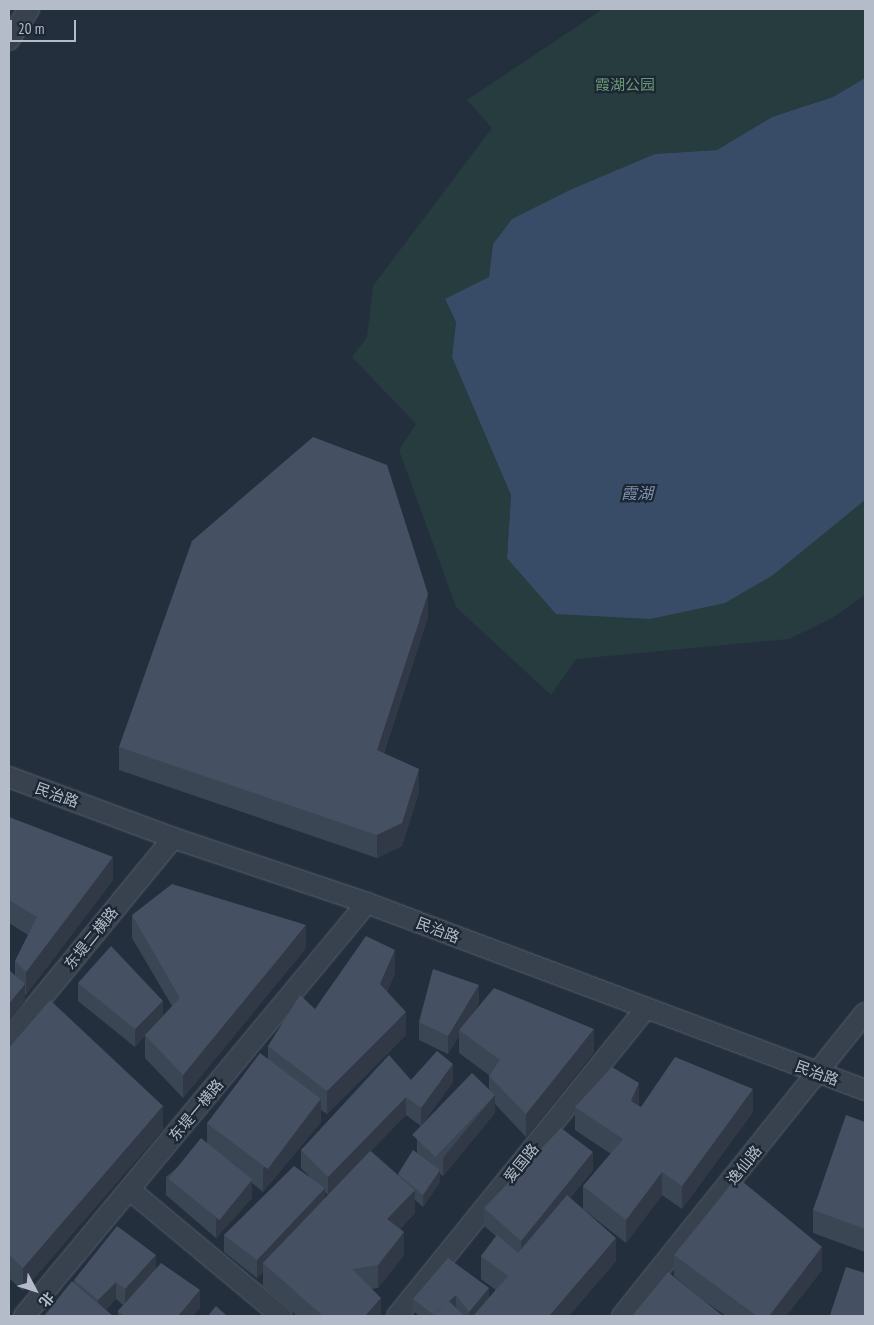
<!DOCTYPE html>
<meta charset="utf-8">
<style>
body{margin:0}
#map{position:relative;width:874px;height:1325px;overflow:hidden;background:#242f3e;font-family:"PT Sans Narrow","Noto Sans SC",sans-serif}
div>[style]{position:absolute}
.green>*{inset:0;background:#263c3f}
.water>*{inset:0;background:#394c67}
.roads{filter:drop-shadow(0 0 1px #565f6c) drop-shadow(0 0 1px #565f6c)}
.street>*{height:20px;margin:-10px;padding:0 10px;transform-origin:10px;border-radius:10px;background:#38414e}
.wall>*{inset:0;background:#3b4654}
.shaded-wall>*{inset:0;background:#303945}
.building>*{inset:0;background:#455162;transform-origin:0 0}
span{translate:-50% -50%;white-space:nowrap;text-align:center;line-height:1.15;-webkit-text-stroke:4.5px #1d2633;paint-order:stroke}
.park-label{font-size:15px;color:#6b9a76}
.street-label{font-size:15px;color:#b4bcc9}
.water-label{font-size:16px;color:#7c92b1;font-style:italic}
.frame{position:absolute;inset:0;border:10px solid #b4bcc9;pointer-events:none}
.north{position:absolute;left:10px;top:1265px;width:50px;height:50px;-webkit-text-stroke:4px #1d2633;paint-order:stroke;rotate:130deg;font-size:14px;font-weight:700;line-height:20px;text-align:center;color:#b4bcc9}
.north::after{content:'';display:block;margin:auto;width:18px;height:22px;background:#b4bcc9;clip-path:polygon(50% 0,100% 100%,50% 72%,0 100%)}
.scale{position:absolute;left:10px;top:20px;width:66px;height:22px;box-sizing:border-box;border:2px solid #b4bcc9;border-top:0;padding-left:6px;font-size:15px;line-height:18px;white-space:nowrap;color:#b4bcc9;-webkit-text-stroke:4px #1d2633;paint-order:stroke}
</style>
<div id="map">
<div class="green">
<i style="clip-path:polygon(603px 9px,865px 9px,865px 78px,833px 97px,772px 117px,717px 150px,655px 154px,493px 244px,489px 277px,445px 300px,456px 322px,452px 357px,511px 495px,507px 558px,843px 517px,865px 500px,865px 595px,832px 618px,789px 639px,576px 659px,551px 695px,456px 607px,399px 450px,416px 424px,352px 357px,367px 337px,373px 286px,492px 128px,467px 100px)"></i>
</div>
<div class="water">
<i style="clip-path:polygon(865px 78px,865px 500px,773px 575px,725px 603px,650px 619px,556px 614px,507px 558px,511px 495px,452px 357px,456px 322px,445px 299px,489px 277px,493px 244px,512px 219px,570px 190px,655px 154px,717px 150px,772px 117px,833px 97px)"></i>
</div>
<div class="roads">
<div class="street">
<i style="left:9px;top:40px;width:37px;rotate:-57deg"></i>
<i style="left:9px;top:777px;width:175px;rotate:20.4deg"></i>
<i style="left:173px;top:838px;width:205px;rotate:18.5deg"></i>
<i style="left:367px;top:903px;width:532px;rotate:20.58deg"></i>
<i style="left:9px;top:1038px;width:259px;rotate:-50.6deg"></i>
<i style="left:130px;top:1190px;width:197px;rotate:39.8deg"></i>
<i style="left:24px;top:1316px;width:537px;rotate:-50.29deg"></i>
<i style="left:397px;top:1316px;width:394px;rotate:-51deg"></i>
<i style="left:622px;top:1316px;width:388px;rotate:-51.3deg"></i>
</div>
</div>
<div class="wall">
<i style="clip-path:polygon(428px 617px,384px 753px,419px 792px,402px 846px,377px 858px,119px 770px,119px 747px)"></i>
<i style="clip-path:polygon(9px 817px,113px 880px,26px 995px,25px 994px,25px 1002px,15px 975px,15px 961px,28px 935px,9px 923px)"></i>
<i style="clip-path:polygon(132px 915px,306px 948px,183px 1098px,145px 1058px,145px 1036px,135px 1047px,78px 1001px,78px 983px,163px 1016px,172px 1006px,132px 938px)"></i>
<i style="clip-path:polygon(395px 973px,387px 992px,406px 1035px,327px 1114px,321px 1110px,321px 1122px,263px 1192px,252px 1183px,252px 1198px,216px 1238px,166px 1195px,166px 1177px,207px 1143px,207px 1123px,268px 1058px,268px 1046px,315px 1009px)"></i>
<i style="clip-path:polygon(evenodd,479px 1003px,472px 1015px,594px 1052px,526px 1137px,495px 1104px,495px 1113px,443px 1176px,440px 1174px,440px 1182px,423px 1207px,415px 1200px,415px 1213px,400px 1229px,404px 1255px,378px 1288px,372px 1289px,381px 1316px,297px 1316px,263px 1286px,263px 1272px,257px 1278px,224px 1252px,224px 1235px,313px 1180px,301px 1168px,301px 1150px,411px 1080px,453px 1082px,421px 1126px,406px 1115px,371px 1151px,398px 1175px,417px 1153px,417px 1139px,489px 1090px,489px 1075px,459px 1053px,459px 1036px,448px 1054px,419px 1040px,419px 1022px,479px 1003px,325px 1192px,328px 1195px,325px 1198px,325px 1192px)"></i>
<i style="clip-path:polygon(9px 1048px,163px 1129px,23px 1291px,9px 1278px)"></i>
<i style="clip-path:polygon(639px 1106px,641px 1107px,753px 1112px,682px 1209px,662px 1195px,626px 1243px,583px 1209px,583px 1186px,611px 1154px,575px 1130px,575px 1107px)"></i>
<i style="clip-path:polygon(865px 1122px,865px 1252px,813px 1233px,813px 1210px)"></i>
<i style="clip-path:polygon(593px 1170px,570px 1198px,616px 1261px,569px 1316px,420px 1316px,413px 1311px,413px 1299px,448px 1258px,489px 1298px,496px 1290px,481px 1279px,481px 1256px,496px 1236px,484px 1226px,484px 1208px)"></i>
<i style="clip-path:polygon(674px 1255px,822px 1270px,786px 1316px,726px 1316px,700px 1298px,674px 1276px)"></i>
<i style="clip-path:polygon(156px 1269px,200px 1308px,193px 1316px,118px 1316px,118px 1311px,123px 1305px,116px 1299px,106px 1310px,74px 1283px,74px 1280px)"></i>
</div>
<div class="shaded-wall">
<i style="clip-path:polygon(428px 594px,428px 617px,377px 773px,377px 750px)"></i>
<i style="clip-path:polygon(419px 769px,419px 792px,402px 846px,377px 858px,377px 835px)"></i>
<i style="clip-path:polygon(113px 857px,113px 880px,26px 995px,26px 972px)"></i>
<i style="clip-path:polygon(306px 925px,306px 948px,183px 1098px,183px 1075px)"></i>
<i style="clip-path:polygon(395px 950px,395px 973px,380px 1007px,380px 984px)"></i>
<i style="clip-path:polygon(25px 984px,25px 1002px,9px 1022px,9px 1004px)"></i>
<i style="clip-path:polygon(479px 985px,479px 1003px,462px 1032px,459px 1030px,459px 1036px,448px 1054px,448px 1036px)"></i>
<i style="clip-path:polygon(163px 1001px,163px 1019px,145px 1035px,145px 1036px,135px 1047px,135px 1029px)"></i>
<i style="clip-path:polygon(406px 1012px,406px 1035px,327px 1114px,327px 1091px)"></i>
<i style="clip-path:polygon(594px 1029px,594px 1052px,526px 1137px,526px 1114px)"></i>
<i style="clip-path:polygon(453px 1064px,453px 1082px,421px 1126px,421px 1108px)"></i>
<i style="clip-path:polygon(639px 1083px,639px 1106px,631px 1101px)"></i>
<i style="clip-path:polygon(753px 1089px,753px 1112px,682px 1209px,682px 1186px)"></i>
<i style="clip-path:polygon(495px 1095px,495px 1113px,443px 1176px,443px 1158px)"></i>
<i style="clip-path:polygon(406px 1097px,406px 1115px,328px 1195px,328px 1177px)"></i>
<i style="clip-path:polygon(321px 1099px,321px 1122px,263px 1192px,263px 1169px)"></i>
<i style="clip-path:polygon(163px 1106px,163px 1129px,23px 1291px,23px 1268px)"></i>
<i style="clip-path:polygon(593px 1152px,593px 1170px,521px 1259px,521px 1241px)"></i>
<i style="clip-path:polygon(440px 1170px,440px 1182px,423px 1207px,423px 1195px)"></i>
<i style="clip-path:polygon(662px 1172px,662px 1195px,626px 1243px,626px 1220px)"></i>
<i style="clip-path:polygon(252px 1180px,252px 1198px,216px 1238px,216px 1220px)"></i>
<i style="clip-path:polygon(325px 1188px,325px 1206px,263px 1263px,263px 1272px,257px 1278px,257px 1260px)"></i>
<i style="clip-path:polygon(415px 1190px,415px 1213px,387px 1242px,387px 1219px)"></i>
<i style="clip-path:polygon(404px 1232px,404px 1255px,378px 1288px,378px 1265px)"></i>
<i style="clip-path:polygon(616px 1238px,616px 1261px,569px 1316px,549px 1316px)"></i>
<i style="clip-path:polygon(822px 1247px,822px 1270px,786px 1316px,769px 1316px)"></i>
<i style="clip-path:polygon(156px 1255px,156px 1273px,125px 1306px,125px 1289px)"></i>
<i style="clip-path:polygon(116px 1282px,116px 1299px,100px 1316px,98px 1316px,98px 1300px)"></i>
<i style="clip-path:polygon(489px 1288px,489px 1300px,476px 1316px,469px 1316px,469px 1312px)"></i>
<i style="clip-path:polygon(200px 1290px,200px 1308px,193px 1316px,178px 1316px)"></i>
<i style="clip-path:polygon(456px 1295px,456px 1307px,446px 1316px,434px 1316px)"></i>
<i style="clip-path:polygon(381px 1298px,381px 1316px,365px 1316px)"></i>
</div>
<div class="building">
<i style="clip-path:polygon(313px 437px,387px 465px,428px 594px,377px 750px,419px 769px,402px 823px,377px 835px,119px 747px,192px 541px)"></i>
<i style="clip-path:polygon(9px 817px,113px 857px,26px 972px,15px 961px,37px 917px,9px 900px)"></i>
<i style="clip-path:polygon(172px 884px,306px 925px,183px 1075px,145px 1035px,180px 998px,132px 915px)"></i>
<i style="clip-path:polygon(366px 936px,395px 950px,380px 984px,406px 1012px,327px 1091px,268px 1046px,300px 995px,315px 1009px)"></i>
<i style="clip-path:polygon(111px 946px,163px 1001px,135px 1029px,78px 983px)"></i>
<i style="clip-path:polygon(433px 969px,479px 985px,448px 1036px,419px 1022px)"></i>
<i style="clip-path:polygon(9px 970px,25px 984px,9px 1004px)"></i>
<i style="clip-path:polygon(494px 988px,594px 1029px,526px 1114px,489px 1076px,500px 1060px,459px 1030px)"></i>
<i style="clip-path:polygon(50px 1000px,163px 1106px,23px 1268px,9px 1255px,9px 1048px)"></i>
<i style="clip-path:polygon(437px 1051px,453px 1064px,421px 1108px,406px 1097px,328px 1177px,301px 1150px,389px 1055px,411px 1080px)"></i>
<i style="left:260px;top:1053px;width:76px;height:88px;rotate:37deg"></i>
<i style="clip-path:polygon(675px 1057px,753px 1089px,682px 1186px,662px 1172px,626px 1220px,583px 1186px,623px 1139px,575px 1107px,612px 1067px,639px 1083px,631px 1101px,641px 1107px)"></i>
<i style="left:472px;top:1073px;width:32px;height:86px;rotate:44deg"></i>
<i style="clip-path:polygon(846px 1115px,865px 1122px,865px 1229px,813px 1210px)"></i>
<i style="clip-path:polygon(561px 1128px,593px 1152px,521px 1241px,484px 1208px)"></i>
<i style="left:201px;top:1138px;width:66px;height:52px;rotate:39deg"></i>
<i style="clip-path:polygon(413px 1150px,440px 1170px,423px 1195px,398px 1174px)"></i>
<i style="clip-path:polygon(370px 1151px,415px 1190px,387px 1219px,404px 1232px,378px 1265px,352px 1269px,381px 1298px,365px 1316px,323px 1316px,263px 1263px)"></i>
<i style="clip-path:polygon(294px 1166px,325px 1188px,257px 1260px,224px 1235px)"></i>
<i style="clip-path:polygon(737px 1177px,822px 1247px,769px 1316px,757px 1316px,674px 1255px)"></i>
<i style="clip-path:polygon(567px 1195px,616px 1238px,549px 1316px,473px 1316px,508px 1276px,481px 1256px,497px 1235px,518px 1253px)"></i>
<i style="clip-path:polygon(117px 1226px,156px 1255px,125px 1289px,116px 1282px,98px 1300px,74px 1280px)"></i>
<i style="clip-path:polygon(448px 1258px,489px 1288px,469px 1312px,456px 1295px,449px 1301px,447px 1299px,434px 1315px,413px 1299px)"></i>
<i style="clip-path:polygon(161px 1263px,200px 1290px,178px 1316px,124px 1316px,118px 1311px)"></i>
<i style="clip-path:polygon(846px 1267px,865px 1273px,865px 1316px,834px 1316px,830px 1315px)"></i>
<i style="clip-path:polygon(668px 1272px,723px 1316px,632px 1316px)"></i>
<i style="clip-path:polygon(72px 1281px,113px 1316px,44px 1316px)"></i>
<i style="clip-path:polygon(447px 1299px,464px 1316px,434px 1316px)"></i>
<i style="clip-path:polygon(216px 1306px,227px 1316px,208px 1316px)"></i>
</div>
<div class="park-label">
<span style="left:625px;top:85px">霞湖公园</span>
</div>
<div class="street-label">
<span style="left:57px;top:795px;rotate:20deg">民治路</span>
<span style="left:438px;top:930px;rotate:21deg">民治路</span>
<span style="left:91px;top:938px;rotate:-51deg">东堤二横路</span>
<span style="left:817px;top:1073px;rotate:20deg">民治路</span>
<span style="left:196px;top:1110px;rotate:-50deg">东堤一横路</span>
<span style="left:521px;top:1163px;rotate:-51deg">爱国路</span>
<span style="left:744px;top:1165px;rotate:-51deg">逸仙路</span>
</div>
<div class="water-label">
<span style="left:637px;top:493px">霞湖</span>
</div>
<div class="frame"></div>
<div class="north">北</div>
<div class="scale">20 m</div>
</div>
